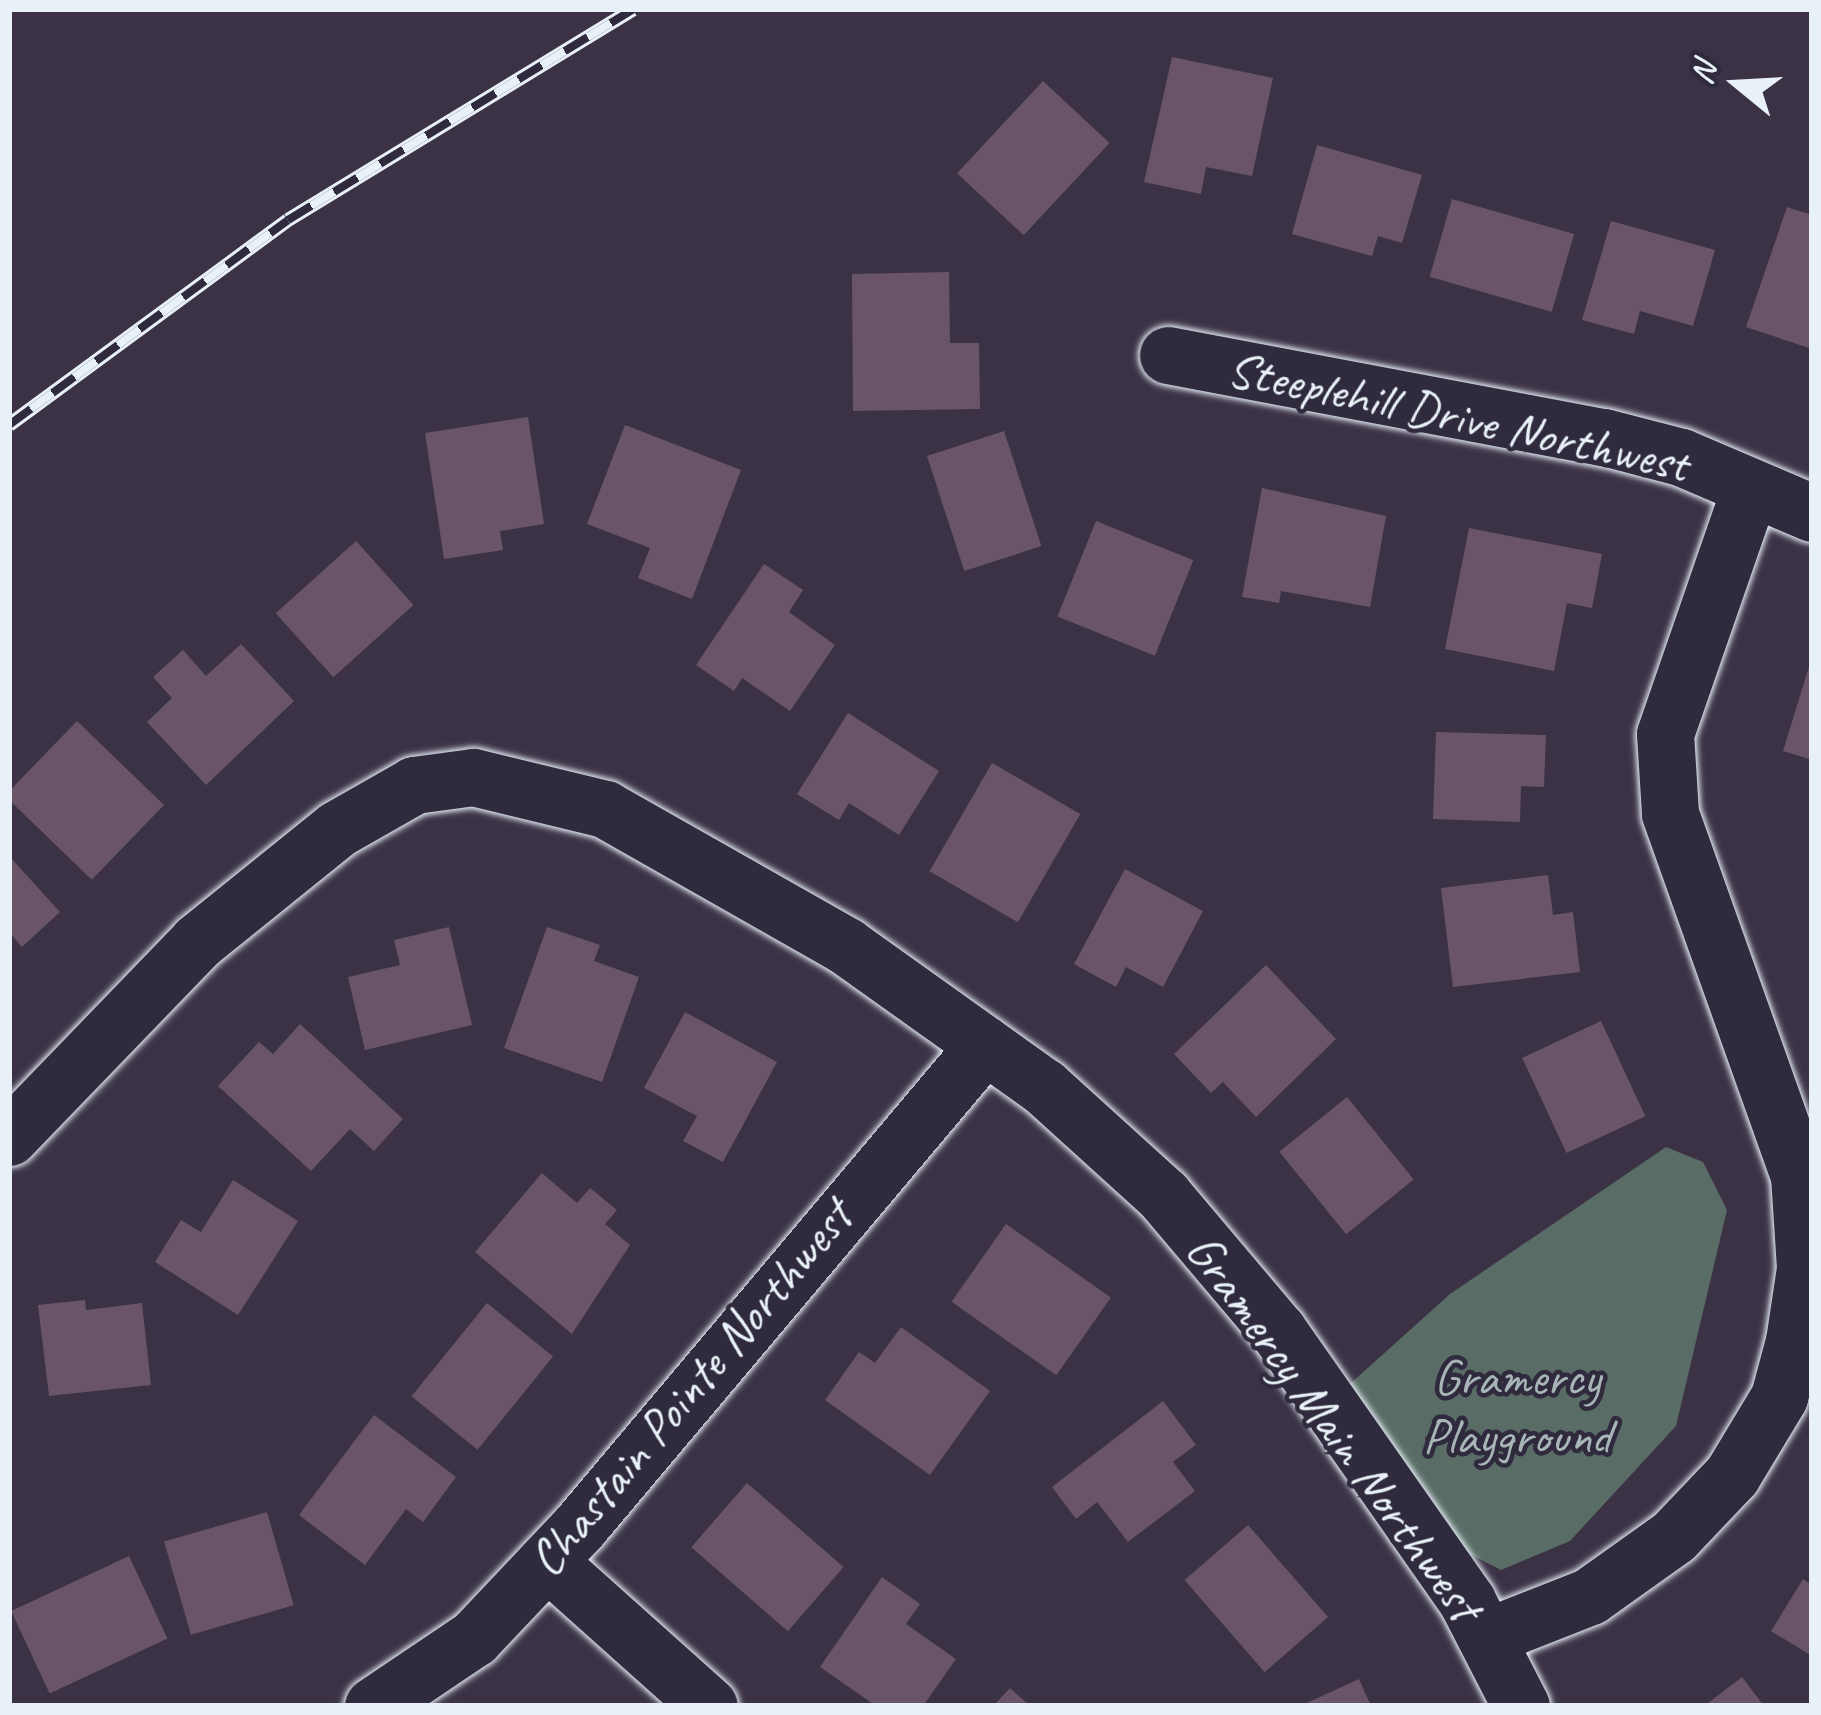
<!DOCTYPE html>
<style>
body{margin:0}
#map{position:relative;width:1821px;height:1715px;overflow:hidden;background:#3b3246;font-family:Caveat,sans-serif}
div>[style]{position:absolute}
.green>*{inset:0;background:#596c65}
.building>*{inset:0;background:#6a5468;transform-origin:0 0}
.roads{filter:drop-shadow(0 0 3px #e8f1f8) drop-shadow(0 0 3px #e8f1f8)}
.street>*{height:57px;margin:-28.5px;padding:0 28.5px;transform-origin:28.5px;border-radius:28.5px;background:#2f2a3d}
.rail>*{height:14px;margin-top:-7px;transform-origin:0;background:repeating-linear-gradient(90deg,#2f2a3d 0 27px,#e8f1f8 0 54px);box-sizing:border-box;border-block:3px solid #e8f1f8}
span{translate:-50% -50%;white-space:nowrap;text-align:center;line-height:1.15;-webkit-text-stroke:9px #2f2a3d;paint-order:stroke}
.street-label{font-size:51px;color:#e8f1f8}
.park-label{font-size:51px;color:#a8b5b6}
.frame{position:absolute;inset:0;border:12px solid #e8f1f8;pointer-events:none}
.north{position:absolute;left:1677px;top:24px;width:120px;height:120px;-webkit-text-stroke:9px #2f2a3d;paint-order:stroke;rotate:288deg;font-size:33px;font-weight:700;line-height:48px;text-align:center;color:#e8f1f8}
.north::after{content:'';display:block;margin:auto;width:42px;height:54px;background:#e8f1f8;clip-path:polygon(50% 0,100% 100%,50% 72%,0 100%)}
</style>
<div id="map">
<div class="green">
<i style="clip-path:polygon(1666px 1147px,1703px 1162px,1727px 1210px,1676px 1426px,1570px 1541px,1501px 1570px,1466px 1552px,1341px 1392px,1450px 1294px)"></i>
</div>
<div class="building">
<i style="clip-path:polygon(1172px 57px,1273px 78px,1252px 176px,1206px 167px,1201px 194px,1144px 182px)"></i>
<i style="left:1043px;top:81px;width:91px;height:126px;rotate:43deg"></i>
<i style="clip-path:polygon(1317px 145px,1422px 175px,1402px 243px,1378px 236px,1372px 256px,1292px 234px)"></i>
<i style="left:1452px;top:199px;width:127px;height:81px;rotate:16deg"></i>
<i style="clip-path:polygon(1787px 207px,1812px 215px,1812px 349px,1746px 327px)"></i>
<i style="clip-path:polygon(1611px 221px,1715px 250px,1693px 326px,1640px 311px,1634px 334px,1582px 320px)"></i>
<i style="clip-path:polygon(949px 272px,950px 343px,979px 343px,980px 409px,853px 411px,852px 274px)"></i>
<i style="clip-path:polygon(528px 417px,544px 524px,500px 531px,503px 550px,444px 559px,425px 433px)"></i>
<i style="clip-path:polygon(625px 425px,741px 470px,692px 599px,638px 578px,650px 548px,587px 524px)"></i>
<i style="left:1004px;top:431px;width:121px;height:81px;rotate:72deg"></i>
<i style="clip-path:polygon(1262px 488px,1386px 516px,1370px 607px,1281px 591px,1279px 603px,1242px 597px)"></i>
<i style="left:1096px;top:521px;width:105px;height:103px;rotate:22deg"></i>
<i style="clip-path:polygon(1469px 528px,1602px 554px,1592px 608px,1567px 603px,1554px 671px,1445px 649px)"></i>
<i style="left:356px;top:541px;width:86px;height:108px;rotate:48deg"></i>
<i style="clip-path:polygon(764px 564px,803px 590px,789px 612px,835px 645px,790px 711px,742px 678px,734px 691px,696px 665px)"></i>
<i style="clip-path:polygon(241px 644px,294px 701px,206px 785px,147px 722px,172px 698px,153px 677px,183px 650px,206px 676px)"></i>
<i style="clip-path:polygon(1811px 660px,1812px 660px,1812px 760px,1783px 751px)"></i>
<i style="clip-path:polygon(848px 713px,939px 771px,899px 835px,849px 803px,839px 820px,797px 794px)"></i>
<i style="left:77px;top:721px;width:121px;height:104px;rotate:44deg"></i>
<i style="clip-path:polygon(1436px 732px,1546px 735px,1544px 787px,1521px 786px,1520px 822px,1433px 819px)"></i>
<i style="left:992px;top:763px;width:102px;height:125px;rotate:30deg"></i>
<i style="clip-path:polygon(9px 856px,60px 912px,22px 947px,9px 932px)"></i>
<i style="clip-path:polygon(1125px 869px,1203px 911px,1163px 987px,1126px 967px,1116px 987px,1074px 964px)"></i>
<i style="clip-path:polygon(1548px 875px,1553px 915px,1573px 912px,1580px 972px,1453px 987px,1441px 888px)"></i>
<i style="clip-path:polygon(449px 927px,472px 1025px,365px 1050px,348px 977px,400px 965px,394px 940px)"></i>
<i style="clip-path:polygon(547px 927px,600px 945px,594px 961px,639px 977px,602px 1082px,504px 1048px)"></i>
<i style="clip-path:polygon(1266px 965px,1336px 1039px,1256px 1117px,1223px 1082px,1211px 1093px,1174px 1054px)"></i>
<i style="clip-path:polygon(685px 1012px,777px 1062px,723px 1162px,683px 1141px,697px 1116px,644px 1088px)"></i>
<i style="left:1601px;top:1021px;width:105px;height:87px;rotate:65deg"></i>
<i style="clip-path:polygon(300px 1024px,403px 1119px,374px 1151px,350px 1129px,311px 1171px,218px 1086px,259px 1042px,273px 1054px)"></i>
<i style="left:1347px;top:1097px;width:106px;height:87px;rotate:51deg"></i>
<i style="clip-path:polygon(542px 1173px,577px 1203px,590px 1188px,617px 1210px,605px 1224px,630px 1245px,572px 1334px,475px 1252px)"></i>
<i style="clip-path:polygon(233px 1180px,298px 1221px,238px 1315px,155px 1262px,181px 1220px,201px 1232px)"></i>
<i style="left:1006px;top:1224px;width:128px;height:95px;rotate:35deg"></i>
<i style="clip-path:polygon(85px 1300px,86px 1310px,142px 1303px,151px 1385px,49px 1396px,38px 1305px)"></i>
<i style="left:487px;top:1303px;width:85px;height:120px;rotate:39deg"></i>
<i style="clip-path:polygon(901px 1327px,990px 1391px,930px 1475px,825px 1400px,859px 1352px,875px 1363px)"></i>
<i style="clip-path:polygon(1163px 1401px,1196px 1445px,1173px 1462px,1195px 1491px,1128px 1542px,1097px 1502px,1076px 1519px,1052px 1487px)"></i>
<i style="clip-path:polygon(374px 1415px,456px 1477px,423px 1522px,406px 1509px,365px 1565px,299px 1515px)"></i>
<i style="left:747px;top:1483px;width:128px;height:85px;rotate:41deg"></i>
<i style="left:267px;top:1512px;width:97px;height:107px;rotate:74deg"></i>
<i style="left:1248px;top:1525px;width:122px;height:84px;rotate:49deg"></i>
<i style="left:129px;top:1556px;width:91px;height:130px;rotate:65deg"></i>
<i style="clip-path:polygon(882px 1577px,920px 1604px,906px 1624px,956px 1659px,923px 1706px,876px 1706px,820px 1667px)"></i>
<i style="clip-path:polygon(1803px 1579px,1812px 1585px,1812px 1656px,1771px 1631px)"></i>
<i style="clip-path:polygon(1742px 1677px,1764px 1706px,1704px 1706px)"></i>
<i style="clip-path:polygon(1359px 1679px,1371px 1706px,1300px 1706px)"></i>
<i style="clip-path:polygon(1010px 1688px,1030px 1706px,993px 1706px)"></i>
</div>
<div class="roads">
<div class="street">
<i style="left:1168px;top:355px;width:444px;rotate:10.7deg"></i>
<i style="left:1604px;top:437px;width:80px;rotate:14.6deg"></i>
<i style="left:1681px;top:457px;width:142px;rotate:23.1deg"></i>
<i style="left:9px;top:1137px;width:271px;rotate:-46deg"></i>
<i style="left:197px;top:942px;width:180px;rotate:-38.9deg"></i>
<i style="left:337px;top:829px;width:89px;rotate:-29.7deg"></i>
<i style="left:414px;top:785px;width:60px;rotate:-7.7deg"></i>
<i style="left:473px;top:777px;width:136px;rotate:13.6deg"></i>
<i style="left:605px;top:809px;width:277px;rotate:29.6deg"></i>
<i style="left:846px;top:946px;width:243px;rotate:35.5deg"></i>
<i style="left:1044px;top:1087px;width:161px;rotate:42.2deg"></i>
<i style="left:1163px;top:1195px;width:178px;rotate:49.8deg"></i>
<i style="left:1278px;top:1331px;width:330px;rotate:55deg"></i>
<i style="left:1467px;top:1601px;width:118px;rotate:62.8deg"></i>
<i style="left:547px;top:1561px;width:217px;rotate:41.8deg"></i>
<i style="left:1486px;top:1637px;width:112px;rotate:-21.5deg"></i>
<i style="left:1590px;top:1596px;width:103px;rotate:-35.5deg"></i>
<i style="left:1674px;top:1536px;width:84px;rotate:-46.4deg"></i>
<i style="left:1732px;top:1475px;width:91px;rotate:-58.9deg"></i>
<i style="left:1779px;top:1397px;width:58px;rotate:-75deg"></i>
<i style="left:1794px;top:1341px;width:74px;rotate:-81.4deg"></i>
<i style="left:1805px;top:1268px;width:92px;rotate:-93.7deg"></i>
<i style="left:1799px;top:1176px;width:385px;rotate:-109.6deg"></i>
<i style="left:1670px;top:813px;width:79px;rotate:-93.6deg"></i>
<i style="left:1665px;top:734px;width:260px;rotate:-70.9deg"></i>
<i style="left:373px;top:1706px;width:122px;rotate:-34deg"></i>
<i style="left:474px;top:1638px;width:153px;rotate:-46.6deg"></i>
<i style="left:579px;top:1527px;width:630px;rotate:-49.89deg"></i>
</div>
</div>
<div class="rail">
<i style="left:9px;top:425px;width:346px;rotate:-36.3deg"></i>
<i style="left:288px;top:220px;width:404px;rotate:-31.4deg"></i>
</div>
<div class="street-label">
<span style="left:1458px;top:416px;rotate:12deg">Steeplehill Drive Northwest</span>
<span style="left:690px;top:1388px;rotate:-50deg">Chastain Pointe Northwest</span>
<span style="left:1334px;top:1427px;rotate:54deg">Gramercy Main Northwest</span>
</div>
<div class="park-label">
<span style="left:1517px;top:1407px">Gramercy<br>Playground</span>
</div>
<div class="frame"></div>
<div class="north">N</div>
</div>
